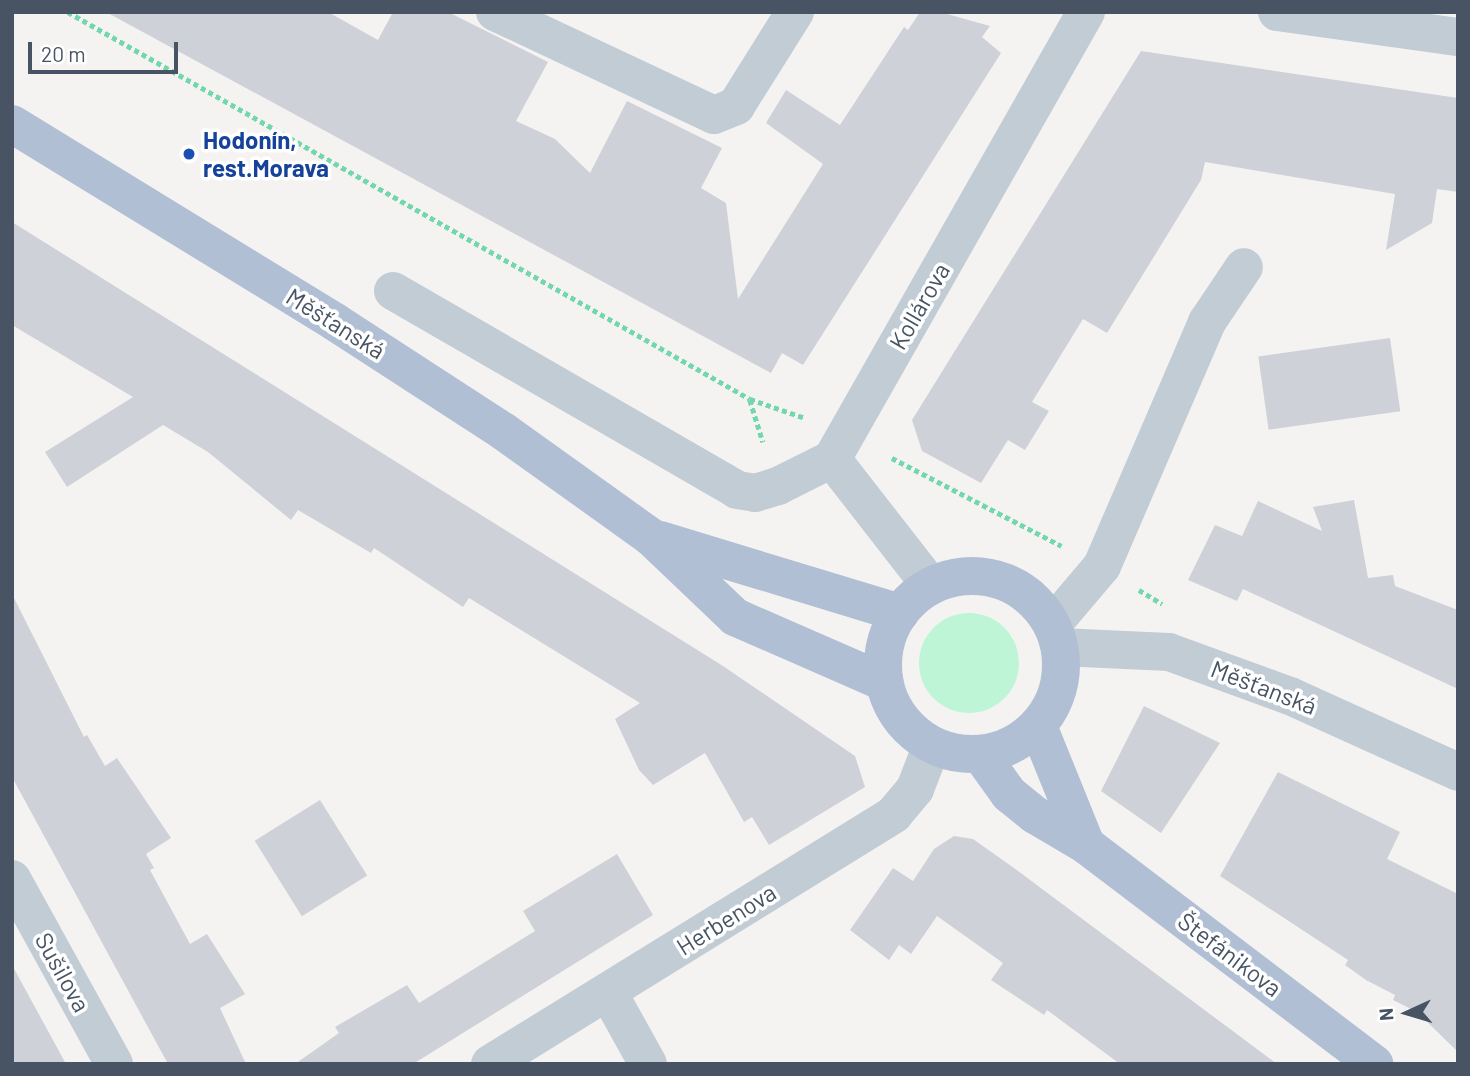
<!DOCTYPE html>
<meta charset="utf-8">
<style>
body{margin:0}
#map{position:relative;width:1470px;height:1076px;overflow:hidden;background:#f5f3f2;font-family:Barlow,sans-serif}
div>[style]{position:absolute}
.green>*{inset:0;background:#bef5d7}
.round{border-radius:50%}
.building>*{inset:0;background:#ced1d8;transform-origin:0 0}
.path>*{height:4.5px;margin-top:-2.25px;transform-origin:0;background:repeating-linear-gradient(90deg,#72d7ac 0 5px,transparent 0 8.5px)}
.minor>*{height:38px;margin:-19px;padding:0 19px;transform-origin:19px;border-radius:19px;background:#c2ccd5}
.major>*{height:38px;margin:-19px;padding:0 19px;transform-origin:19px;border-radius:19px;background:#b0bfd3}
.major>.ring{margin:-19px;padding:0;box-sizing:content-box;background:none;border:38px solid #b0bfd3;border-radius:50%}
.dots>*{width:19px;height:19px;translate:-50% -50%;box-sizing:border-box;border:4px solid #fff;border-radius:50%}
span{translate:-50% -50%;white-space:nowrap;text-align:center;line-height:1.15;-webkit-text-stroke:7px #fff;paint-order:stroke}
.transit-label{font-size:24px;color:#164399;font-weight:700}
.left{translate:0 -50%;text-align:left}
.street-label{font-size:24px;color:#485463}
.frame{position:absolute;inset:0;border:14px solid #485463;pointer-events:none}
.north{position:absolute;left:1372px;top:978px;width:70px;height:70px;-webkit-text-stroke:5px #fff;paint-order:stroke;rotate:266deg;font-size:19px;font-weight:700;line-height:28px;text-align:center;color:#485463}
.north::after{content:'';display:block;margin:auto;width:24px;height:32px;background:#485463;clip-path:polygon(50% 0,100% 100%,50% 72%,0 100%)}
.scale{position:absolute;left:28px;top:42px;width:150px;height:32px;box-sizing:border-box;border:4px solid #485463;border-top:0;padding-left:9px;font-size:21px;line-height:24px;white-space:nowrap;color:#485463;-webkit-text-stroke:5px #fff;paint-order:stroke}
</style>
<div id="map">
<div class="green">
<i class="round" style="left:919px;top:613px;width:100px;height:100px"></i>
</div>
<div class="building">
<i style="clip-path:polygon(106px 12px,328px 12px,378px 40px,393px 12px,448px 12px,548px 62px,516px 121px,555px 139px,590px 173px,627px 101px,722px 148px,701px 188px,726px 203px,738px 299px,823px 164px,766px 123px,786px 90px,840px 125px,904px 27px,908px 30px,920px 12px,940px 12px,990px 26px,982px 37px,1001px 53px,803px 365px,782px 353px,771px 373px)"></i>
<i style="clip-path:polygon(1141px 51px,1458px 98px,1458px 192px,1437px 189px,1432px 223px,1386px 250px,1395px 194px,1205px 162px,1201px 180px,1107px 333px,1083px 319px,1032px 402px,1049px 411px,1025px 450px,1008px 440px,981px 483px,922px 451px,912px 420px)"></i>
<i style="clip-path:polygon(12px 222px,723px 666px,855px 756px,865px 787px,769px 845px,752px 817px,744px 822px,705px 753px,653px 785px,639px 770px,615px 719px,640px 703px,469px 598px,463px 607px,374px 548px,371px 553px,298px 510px,291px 520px,208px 452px,163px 425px,67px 487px,45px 452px,133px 397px,12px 325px)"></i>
<i style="left:1390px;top:338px;width:74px;height:133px;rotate:82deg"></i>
<i style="clip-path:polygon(1354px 500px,1368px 578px,1393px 575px,1395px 586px,1458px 610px,1458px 689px,1243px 589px,1237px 601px,1188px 580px,1215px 525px,1242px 536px,1258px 501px,1322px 531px,1313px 507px)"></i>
<i style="clip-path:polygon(12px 594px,84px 737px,87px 735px,105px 766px,117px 758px,171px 838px,146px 854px,154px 868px,150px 870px,190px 944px,207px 934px,245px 994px,220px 1008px,246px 1064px,168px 1064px,12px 777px)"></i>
<i style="clip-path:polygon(1144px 706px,1220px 743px,1161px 833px,1101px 791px)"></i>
<i style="clip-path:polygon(1278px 772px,1400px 832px,1387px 859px,1458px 894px,1458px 1052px,1417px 1012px,1393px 1000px,1395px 995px,1366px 980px,1345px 965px,1348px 960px,1220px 876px)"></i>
<i style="left:320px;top:800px;width:89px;height:77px;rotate:58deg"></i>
<i style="clip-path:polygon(954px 836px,973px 839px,1014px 868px,1277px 1064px,1120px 1064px,1047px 1010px,1044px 1015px,991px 980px,1003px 963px,937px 916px,911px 954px,899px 945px,889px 960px,850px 930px,893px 868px,913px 881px,934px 849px)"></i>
<i style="clip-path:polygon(617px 854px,653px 915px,413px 1064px,295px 1064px,339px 1033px,335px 1027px,407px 985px,419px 1003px,535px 931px,523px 911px)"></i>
<i style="clip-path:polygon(12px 965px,66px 1064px,12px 1064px)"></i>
</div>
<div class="path">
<i style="left:68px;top:12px;width:784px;rotate:29.57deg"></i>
<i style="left:750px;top:399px;width:58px;rotate:19.1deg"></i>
<i style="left:750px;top:400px;width:44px;rotate:72.8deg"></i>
<i style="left:892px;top:458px;width:191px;rotate:27.4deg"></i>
<i style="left:1139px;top:590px;width:27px;rotate:31deg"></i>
</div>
<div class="minor">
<i style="left:495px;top:12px;width:242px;rotate:25.2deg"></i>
<i style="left:714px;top:115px;width:24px;rotate:-22deg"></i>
<i style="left:736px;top:106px;width:111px;rotate:-57.9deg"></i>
<i style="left:1277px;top:12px;width:183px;rotate:7.9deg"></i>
<i style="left:393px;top:291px;width:397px;rotate:30deg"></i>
<i style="left:737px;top:490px;width:18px;rotate:9deg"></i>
<i style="left:755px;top:493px;width:24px;rotate:-17deg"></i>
<i style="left:778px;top:486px;width:60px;rotate:-26.6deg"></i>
<i style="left:832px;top:459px;width:514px;rotate:-60.39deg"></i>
<i style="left:832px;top:459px;width:161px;rotate:52.1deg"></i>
<i style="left:1052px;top:625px;width:77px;rotate:-49.7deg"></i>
<i style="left:1102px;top:566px;width:266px;rotate:-66.7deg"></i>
<i style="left:1207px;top:322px;width:66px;rotate:-56.1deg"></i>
<i style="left:1060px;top:647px;width:109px;rotate:2.6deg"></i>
<i style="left:1169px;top:652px;width:129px;rotate:20deg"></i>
<i style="left:1290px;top:696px;width:184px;rotate:24.3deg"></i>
<i style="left:12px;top:879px;width:211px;rotate:61.1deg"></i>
<i style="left:608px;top:992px;width:82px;rotate:60.9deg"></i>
<i style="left:490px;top:1064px;width:475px;rotate:-31.7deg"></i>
<i style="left:894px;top:814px;width:33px;rotate:-50deg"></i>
<i style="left:915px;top:789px;width:47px;rotate:-68.9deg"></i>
</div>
<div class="major">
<i style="left:12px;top:124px;width:379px;rotate:31.5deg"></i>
<i style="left:335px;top:322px;width:200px;rotate:33deg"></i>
<i style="left:503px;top:431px;width:182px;rotate:35.6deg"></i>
<i style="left:651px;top:537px;width:116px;rotate:43.6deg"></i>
<i style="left:735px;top:617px;width:163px;rotate:23.6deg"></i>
<i style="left:660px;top:540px;width:251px;rotate:16.9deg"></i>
<i class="ring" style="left:883px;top:576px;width:140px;height:140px"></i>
<i style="left:1038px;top:726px;width:128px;rotate:68deg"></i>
<i style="left:981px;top:755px;width:48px;rotate:54.3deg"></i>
<i style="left:1009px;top:794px;width:33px;rotate:39deg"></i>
<i style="left:1035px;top:815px;width:59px;rotate:30.5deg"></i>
<i style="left:1086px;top:845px;width:362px;rotate:37.2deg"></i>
</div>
<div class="dots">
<i style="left:189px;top:154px;background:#1a4fb4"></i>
</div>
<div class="transit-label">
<span class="left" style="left:203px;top:154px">Hodonín,<br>rest.Morava</span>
</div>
<div class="street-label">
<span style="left:919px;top:306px;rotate:-60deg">Kollárova</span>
<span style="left:336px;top:323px;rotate:32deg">Měšťanská</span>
<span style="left:1264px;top:687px;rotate:21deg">Měšťanská</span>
<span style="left:726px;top:919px;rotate:-32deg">Herbenova</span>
<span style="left:1230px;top:954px;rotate:37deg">Štefánikova</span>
<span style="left:63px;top:972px;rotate:61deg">Sušilova</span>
</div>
<div class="frame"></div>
<div class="north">N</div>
<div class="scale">20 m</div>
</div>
